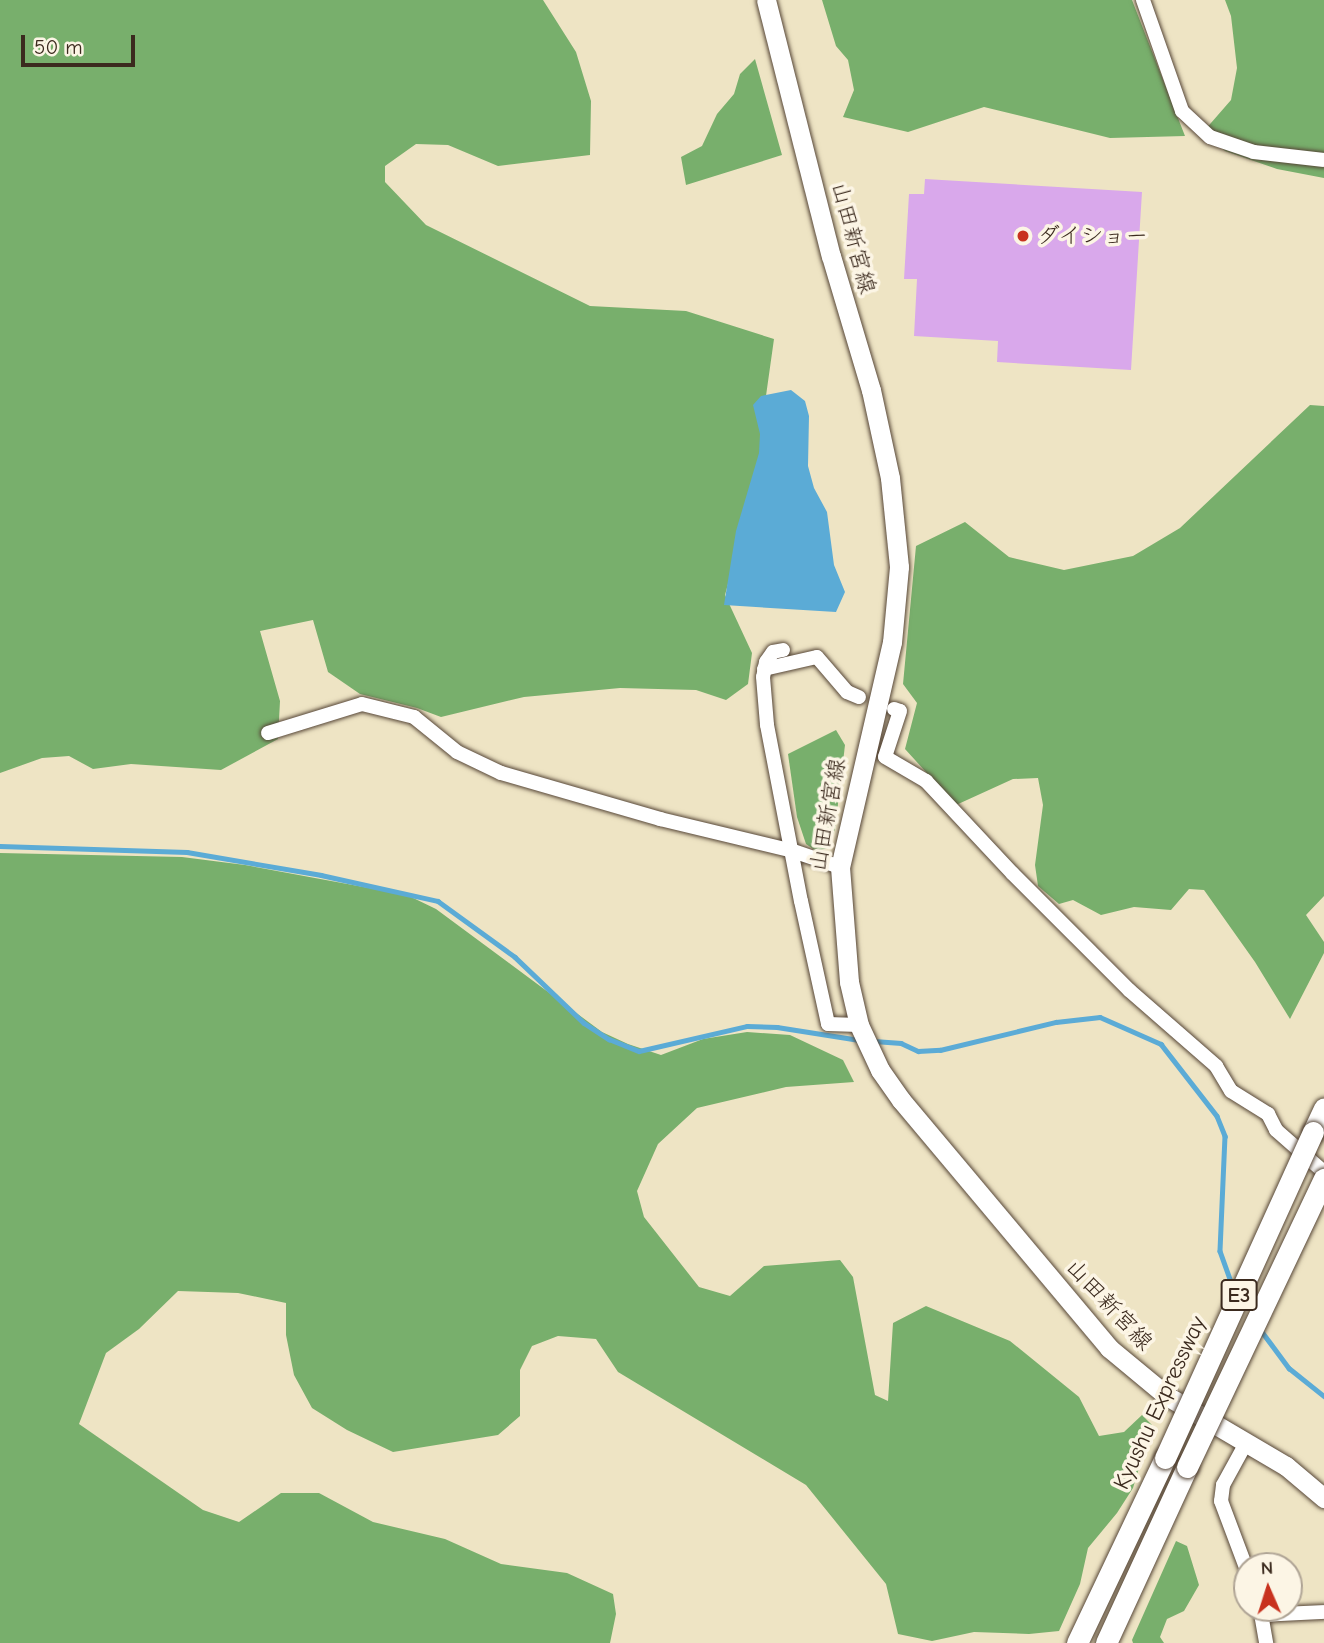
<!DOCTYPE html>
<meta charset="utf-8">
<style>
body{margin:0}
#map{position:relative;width:1324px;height:1643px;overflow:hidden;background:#eee4c4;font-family:"Comic Neue","Klee One",sans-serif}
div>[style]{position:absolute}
.forest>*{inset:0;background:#78af6c}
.water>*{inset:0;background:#5babd6}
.stream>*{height:4.5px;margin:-2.25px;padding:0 2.25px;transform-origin:2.25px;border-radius:2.25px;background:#5babd6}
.building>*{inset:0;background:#d9a8eb}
.roads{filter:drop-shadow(0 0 2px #564637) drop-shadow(0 0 2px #564637)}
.minor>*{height:14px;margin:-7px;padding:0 7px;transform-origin:7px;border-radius:7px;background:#fff}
.major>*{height:19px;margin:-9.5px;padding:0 9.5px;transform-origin:9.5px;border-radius:9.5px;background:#fff}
.highway>*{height:21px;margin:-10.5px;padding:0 10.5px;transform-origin:10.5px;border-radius:10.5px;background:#fff}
.bridges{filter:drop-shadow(0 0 2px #564637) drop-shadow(0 0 2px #564637)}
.highway-bridge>*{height:21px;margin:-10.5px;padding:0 10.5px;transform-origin:10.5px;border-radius:10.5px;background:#fff}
.dots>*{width:19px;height:19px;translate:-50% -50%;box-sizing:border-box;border:4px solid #fcf5e5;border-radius:50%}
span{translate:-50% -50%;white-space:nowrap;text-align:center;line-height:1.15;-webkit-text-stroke:7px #fcf5e5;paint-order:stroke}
.shield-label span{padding:2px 5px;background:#fcf5e5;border:2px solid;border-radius:5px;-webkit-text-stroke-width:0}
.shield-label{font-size:21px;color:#3b2a1e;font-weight:700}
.poi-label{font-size:23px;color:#3b2a1e}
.left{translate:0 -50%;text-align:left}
.street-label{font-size:23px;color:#3b2a1e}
.north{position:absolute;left:1233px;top:1552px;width:70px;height:70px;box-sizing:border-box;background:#fcf5e5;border:2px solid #afa495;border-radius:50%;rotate:357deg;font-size:19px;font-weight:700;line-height:28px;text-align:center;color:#3b2a1e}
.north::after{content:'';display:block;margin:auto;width:24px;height:32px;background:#c8321e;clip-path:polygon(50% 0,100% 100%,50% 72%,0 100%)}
.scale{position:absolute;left:21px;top:35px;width:114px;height:32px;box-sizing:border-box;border:4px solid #3b2a1e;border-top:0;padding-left:9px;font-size:21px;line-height:24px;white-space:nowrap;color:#3b2a1e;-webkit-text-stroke:5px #fcf5e5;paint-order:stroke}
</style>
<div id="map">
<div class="forest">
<i style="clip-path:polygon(0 0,543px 0,576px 52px,591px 101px,590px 155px,498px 166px,448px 145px,416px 144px,385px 166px,385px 182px,426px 225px,590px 306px,686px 311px,774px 339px,764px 410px,769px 491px,742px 533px,725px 595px,752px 653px,748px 684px,726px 700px,696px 690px,620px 688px,524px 697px,441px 717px,417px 708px,360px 694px,328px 672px,313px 620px,260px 631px,280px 701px,278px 739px,221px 770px,131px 764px,93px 769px,69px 756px,42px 758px,0 773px)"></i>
<i style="clip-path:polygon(822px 0,1132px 0,1185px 136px,1110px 138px,984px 107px,908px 132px,843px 117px,854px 90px,848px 60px,836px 46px)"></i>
<i style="clip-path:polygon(1225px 0,1324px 0,1324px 178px,1277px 169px,1225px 151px,1204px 131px,1231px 100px,1237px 68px,1231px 16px)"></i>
<i style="clip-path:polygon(755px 59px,782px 155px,686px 185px,681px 157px,702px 146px,717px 114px,734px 94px,740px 74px)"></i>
<i style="clip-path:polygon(1310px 405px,1324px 406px,1324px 896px,1306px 915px,1324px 942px,1324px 953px,1290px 1019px,1255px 962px,1204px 890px,1189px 889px,1171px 910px,1134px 907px,1101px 915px,1073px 900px,1059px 904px,1038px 886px,1035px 865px,1043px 805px,1038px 778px,1013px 779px,956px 805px,905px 749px,917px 703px,903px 684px,916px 546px,965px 522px,1009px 557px,1064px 570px,1133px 556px,1180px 528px)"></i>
<i style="clip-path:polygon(836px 730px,845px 745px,835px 829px,828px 848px,816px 851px,806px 844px,797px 817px,788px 754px)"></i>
<i style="clip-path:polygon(0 853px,182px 857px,245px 865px,407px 895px,436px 909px,602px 1032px,628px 1044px,661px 1055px,703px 1039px,747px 1032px,790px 1035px,843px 1060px,854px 1082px,786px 1087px,697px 1108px,658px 1144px,637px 1191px,644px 1217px,699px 1287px,730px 1296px,764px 1266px,840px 1260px,853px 1277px,875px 1395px,888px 1401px,893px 1323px,926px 1306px,1010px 1341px,1079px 1397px,1099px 1436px,1124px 1432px,1142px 1415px,1152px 1425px,1133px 1488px,1117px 1513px,1088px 1548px,1080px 1584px,1059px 1631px,1029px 1634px,974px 1632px,932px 1641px,898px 1634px,886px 1584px,806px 1485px,618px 1372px,596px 1339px,558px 1336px,532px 1346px,520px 1370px,520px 1416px,498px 1435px,393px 1452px,347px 1430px,312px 1408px,294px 1375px,286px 1335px,286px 1303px,238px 1293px,178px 1291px,139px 1329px,106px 1353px,79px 1424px,203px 1510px,239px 1522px,281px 1493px,319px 1493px,373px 1522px,445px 1539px,501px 1564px,567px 1573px,613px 1594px,616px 1614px,610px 1643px,0 1643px)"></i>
<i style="clip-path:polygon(1176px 1541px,1187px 1546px,1199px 1585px,1184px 1611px,1167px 1619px,1160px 1637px,1164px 1643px,1133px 1643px,1132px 1640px)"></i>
</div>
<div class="water">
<i style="clip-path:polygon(791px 390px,805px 401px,809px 416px,808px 466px,814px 488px,827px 512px,834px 565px,845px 592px,836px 612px,724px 605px,736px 531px,759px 453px,760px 434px,753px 405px,761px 396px)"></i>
</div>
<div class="stream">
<i style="left:0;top:846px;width:187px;rotate:1.8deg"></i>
<i style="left:187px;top:852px;width:136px;rotate:9.7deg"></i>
<i style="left:321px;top:875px;width:120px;rotate:12.5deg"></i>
<i style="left:438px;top:901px;width:95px;rotate:36deg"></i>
<i style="left:515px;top:957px;width:95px;rotate:43.7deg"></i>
<i style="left:584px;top:1023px;width:30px;rotate:33deg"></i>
<i style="left:609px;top:1039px;width:32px;rotate:22deg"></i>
<i style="left:639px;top:1051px;width:111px;rotate:-13deg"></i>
<i style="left:747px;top:1026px;width:30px;rotate:2deg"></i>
<i style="left:777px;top:1027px;width:83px;rotate:9deg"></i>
<i style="left:874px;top:1041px;width:27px;rotate:4deg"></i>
<i style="left:901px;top:1043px;width:19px;rotate:25deg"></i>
<i style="left:918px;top:1051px;width:22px;rotate:-3deg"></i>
<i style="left:940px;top:1050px;width:119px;rotate:-13.6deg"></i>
<i style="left:1056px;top:1022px;width:44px;rotate:-6.5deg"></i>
<i style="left:1100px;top:1017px;width:67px;rotate:23.9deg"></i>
<i style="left:1161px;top:1044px;width:91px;rotate:52.1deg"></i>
<i style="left:1217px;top:1116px;width:22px;rotate:68deg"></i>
<i style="left:1225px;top:1136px;width:115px;rotate:92.5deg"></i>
<i style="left:1220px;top:1251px;width:41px;rotate:70.3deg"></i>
<i style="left:1260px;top:1329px;width:49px;rotate:53.4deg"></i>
<i style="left:1289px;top:1368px;width:45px;rotate:38.7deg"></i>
</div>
<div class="building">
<i style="clip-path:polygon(925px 179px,1142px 192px,1131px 370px,997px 362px,998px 341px,914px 336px,917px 279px,904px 279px,909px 194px,924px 194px)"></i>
</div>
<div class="roads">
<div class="minor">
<i style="left:1143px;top:0;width:118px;rotate:70.6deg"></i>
<i style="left:1182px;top:111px;width:38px;rotate:43deg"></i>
<i style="left:1210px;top:137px;width:46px;rotate:18.8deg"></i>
<i style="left:1254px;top:152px;width:70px;rotate:6.5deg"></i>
<i style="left:783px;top:650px;width:10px;rotate:169deg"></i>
<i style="left:773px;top:652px;width:12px;rotate:125deg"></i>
<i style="left:766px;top:662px;width:15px;rotate:101deg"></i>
<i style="left:763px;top:677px;width:48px;rotate:85.2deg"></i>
<i style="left:767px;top:725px;width:179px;rotate:79.1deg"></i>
<i style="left:801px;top:901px;width:126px;rotate:77.6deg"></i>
<i style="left:828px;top:1024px;width:31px;rotate:2deg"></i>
<i style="left:764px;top:669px;width:54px;rotate:-12.8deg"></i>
<i style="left:817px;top:657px;width:46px;rotate:49.4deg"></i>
<i style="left:847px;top:692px;width:13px;rotate:23deg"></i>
<i style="left:894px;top:709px;width:6px;rotate:18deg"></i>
<i style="left:900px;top:711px;width:48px;rotate:108.1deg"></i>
<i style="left:885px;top:757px;width:48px;rotate:30.3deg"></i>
<i style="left:926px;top:781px;width:127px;rotate:46.9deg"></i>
<i style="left:1013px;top:874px;width:164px;rotate:45deg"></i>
<i style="left:1129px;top:990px;width:116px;rotate:41.1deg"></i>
<i style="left:1216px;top:1066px;width:29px;rotate:59deg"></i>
<i style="left:1231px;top:1091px;width:44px;rotate:31.9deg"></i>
<i style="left:1268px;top:1114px;width:18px;rotate:63deg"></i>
<i style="left:1276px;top:1130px;width:64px;rotate:41.2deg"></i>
<i style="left:268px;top:733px;width:98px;rotate:-17.1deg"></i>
<i style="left:362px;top:704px;width:54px;rotate:14deg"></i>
<i style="left:414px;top:717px;width:55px;rotate:39.1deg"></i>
<i style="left:457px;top:752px;width:49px;rotate:25.5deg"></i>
<i style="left:501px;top:773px;width:166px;rotate:16.1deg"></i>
<i style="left:660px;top:819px;width:137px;rotate:13.5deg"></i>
<i style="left:793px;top:851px;width:50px;rotate:18.8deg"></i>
<i style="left:1246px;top:1443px;width:48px;rotate:118.7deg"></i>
<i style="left:1223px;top:1485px;width:16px;rotate:97deg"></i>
<i style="left:1221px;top:1501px;width:74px;rotate:69.4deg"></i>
<i style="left:1260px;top:1608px;width:36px;rotate:80deg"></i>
<i style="left:1262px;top:1615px;width:62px;rotate:-2.8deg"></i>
</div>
<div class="major">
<i style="left:766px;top:0;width:264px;rotate:75.8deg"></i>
<i style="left:831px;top:256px;width:140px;rotate:73.4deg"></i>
<i style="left:871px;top:390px;width:90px;rotate:77.8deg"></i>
<i style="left:890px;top:478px;width:89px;rotate:84.2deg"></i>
<i style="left:899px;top:567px;width:75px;rotate:95.3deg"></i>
<i style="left:892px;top:642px;width:231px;rotate:103deg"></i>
<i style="left:840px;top:867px;width:115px;rotate:85.5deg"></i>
<i style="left:849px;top:982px;width:44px;rotate:76.9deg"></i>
<i style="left:859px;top:1025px;width:50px;rotate:65deg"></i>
<i style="left:880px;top:1070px;width:37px;rotate:55deg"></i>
<i style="left:901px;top:1100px;width:324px;rotate:50deg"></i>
<i style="left:1109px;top:1348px;width:75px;rotate:39.6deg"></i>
<i style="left:1167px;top:1396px;width:138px;rotate:30.5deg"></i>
<i style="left:1286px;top:1466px;width:50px;rotate:40.1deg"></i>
</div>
<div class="highway">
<i style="left:1313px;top:1132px;width:26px;rotate:-65deg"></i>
<i style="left:1077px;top:1643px;width:205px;rotate:-64.6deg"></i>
<i style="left:1106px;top:1643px;width:194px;rotate:-65.3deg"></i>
</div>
</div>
<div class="bridges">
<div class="highway-bridge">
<i style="left:1165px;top:1458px;width:358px;rotate:-65.6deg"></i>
<i style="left:1187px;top:1467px;width:319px;rotate:-64.6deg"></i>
</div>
</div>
<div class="dots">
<i style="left:1023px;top:236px;background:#c8321e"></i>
</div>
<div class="shield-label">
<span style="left:1239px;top:1295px">E3</span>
</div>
<div class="poi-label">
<span class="left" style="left:1037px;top:236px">ダイショー</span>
</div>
<div class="street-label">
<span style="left:853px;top:238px;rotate:75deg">山田新宮線</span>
<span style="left:828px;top:815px;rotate:-80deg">山田新宮線</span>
<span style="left:1109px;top:1305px;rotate:47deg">山田新宮線</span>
<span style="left:1160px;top:1403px;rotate:-65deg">Kyushu Expressway</span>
</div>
<div class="north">N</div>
<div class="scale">50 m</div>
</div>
